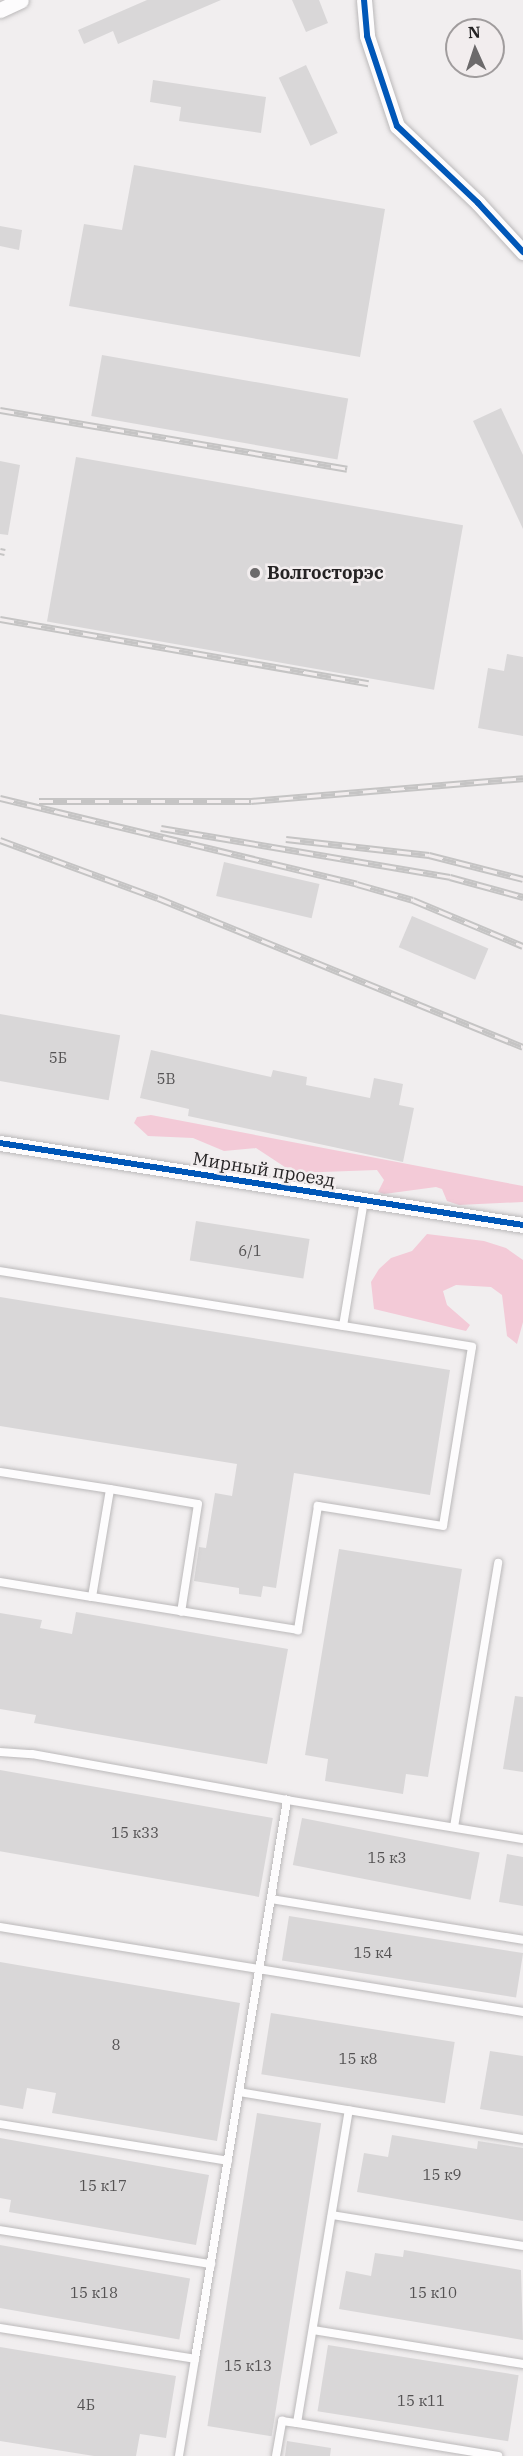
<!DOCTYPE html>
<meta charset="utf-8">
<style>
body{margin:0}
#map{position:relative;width:523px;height:2456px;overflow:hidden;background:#f1eeef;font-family:"IBM Plex Serif",serif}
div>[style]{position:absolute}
.green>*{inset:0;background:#f3cad7}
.building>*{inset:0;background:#d9d7d8;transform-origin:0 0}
.roads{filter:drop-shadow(0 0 2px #bbb9ba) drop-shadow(0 0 2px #bbb9ba)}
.service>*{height:8px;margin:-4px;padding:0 4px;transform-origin:4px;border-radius:4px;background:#fdfcfd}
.minor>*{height:15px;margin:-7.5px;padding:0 7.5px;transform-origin:7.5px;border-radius:7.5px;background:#fdfcfd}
.rail>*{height:7px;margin-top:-3.5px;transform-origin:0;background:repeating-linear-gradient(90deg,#f2edee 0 14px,#c5c4c4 0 28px);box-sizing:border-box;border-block:2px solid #c5c4c4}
.cycleway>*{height:6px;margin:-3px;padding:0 3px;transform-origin:3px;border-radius:3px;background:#0057b8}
.dots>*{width:16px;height:16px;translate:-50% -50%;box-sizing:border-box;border:3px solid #f2edee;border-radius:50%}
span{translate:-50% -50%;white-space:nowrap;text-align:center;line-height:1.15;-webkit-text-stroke:5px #f2edee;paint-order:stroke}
.number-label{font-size:15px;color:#545253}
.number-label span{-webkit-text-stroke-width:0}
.poi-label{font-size:18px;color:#252324;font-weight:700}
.left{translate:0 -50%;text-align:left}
.street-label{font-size:18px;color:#252324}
.north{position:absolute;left:445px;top:18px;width:60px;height:60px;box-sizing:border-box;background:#f2edee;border:2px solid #a09c9d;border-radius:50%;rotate:357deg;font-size:16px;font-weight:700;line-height:24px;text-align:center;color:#252324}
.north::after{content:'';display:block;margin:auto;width:21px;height:27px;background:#6c6a6b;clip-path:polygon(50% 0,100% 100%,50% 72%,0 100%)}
</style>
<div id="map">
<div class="green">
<i style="clip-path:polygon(151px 1115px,523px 1186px,523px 1202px,459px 1205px,447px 1201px,442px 1189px,436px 1187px,384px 1194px,378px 1192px,384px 1180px,377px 1170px,294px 1173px,256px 1148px,224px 1151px,193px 1138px,148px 1136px,134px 1123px,137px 1117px)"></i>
<i style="clip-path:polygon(427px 1234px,484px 1241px,506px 1248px,523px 1260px,523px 1322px,517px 1344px,507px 1336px,502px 1295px,491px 1287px,456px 1285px,443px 1291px,447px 1305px,470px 1325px,466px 1331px,374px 1309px,371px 1282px,379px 1269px,391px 1258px,412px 1251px)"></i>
</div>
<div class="building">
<i style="clip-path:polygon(147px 0,221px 0,118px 44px,113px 31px,84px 44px,78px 30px)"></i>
<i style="clip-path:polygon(292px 0,319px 0,328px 23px,306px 32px)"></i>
<i style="left:306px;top:65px;width:75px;height:30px;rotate:65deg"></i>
<i style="clip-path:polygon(153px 80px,266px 97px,261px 133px,179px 121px,181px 107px,150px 102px)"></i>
<i style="clip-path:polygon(134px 165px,385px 209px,360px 357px,69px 306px,84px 224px,122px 230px)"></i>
<i style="clip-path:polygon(0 226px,22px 230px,19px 250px,0 246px)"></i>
<i style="left:102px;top:355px;width:250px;height:62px;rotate:10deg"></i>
<i style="clip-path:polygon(501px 408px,523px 455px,523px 529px,473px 421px)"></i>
<i style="left:76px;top:457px;width:393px;height:167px;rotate:10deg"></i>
<i style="clip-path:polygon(0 461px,20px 465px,8px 535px,0 534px)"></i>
<i style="clip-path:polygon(507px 654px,523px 657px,523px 736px,478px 728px,488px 668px,504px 671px)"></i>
<i style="left:224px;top:862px;width:98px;height:35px;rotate:13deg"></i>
<i style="left:412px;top:916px;width:83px;height:34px;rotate:23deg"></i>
<i style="left:0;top:1014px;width:122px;height:66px;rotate:10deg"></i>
<i style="clip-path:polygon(151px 1050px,271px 1077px,273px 1070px,307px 1077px,306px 1085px,370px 1098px,374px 1078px,403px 1084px,399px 1105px,414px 1108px,403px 1162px,188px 1116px,189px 1109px,140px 1098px)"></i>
<i style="left:196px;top:1221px;width:115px;height:40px;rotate:9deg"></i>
<i style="clip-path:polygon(0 1297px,450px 1370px,430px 1495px,294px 1473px,276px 1588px,263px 1586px,261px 1597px,239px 1594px,239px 1588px,194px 1581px,199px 1547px,206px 1548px,215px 1493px,232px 1496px,237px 1464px,0 1426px)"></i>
<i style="clip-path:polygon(339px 1549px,462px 1569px,428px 1777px,406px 1774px,403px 1794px,325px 1781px,328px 1759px,305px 1755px)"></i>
<i style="clip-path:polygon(76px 1612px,288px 1649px,267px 1764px,34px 1723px,36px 1715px,0 1709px,0 1613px,42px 1620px,40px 1628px,72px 1634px)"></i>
<i style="clip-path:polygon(515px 1696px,523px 1697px,523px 1772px,503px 1769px)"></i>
<i style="left:0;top:1770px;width:277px;height:80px;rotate:10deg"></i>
<i style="left:302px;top:1818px;width:181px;height:48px;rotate:11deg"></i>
<i style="clip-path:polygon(507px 1854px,523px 1857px,523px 1906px,499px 1902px)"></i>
<i style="left:289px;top:1916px;width:237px;height:45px;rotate:9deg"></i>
<i style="clip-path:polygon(0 1962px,240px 2003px,217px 2141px,52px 2113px,56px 2093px,27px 2088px,23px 2109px,0 2105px)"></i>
<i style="left:271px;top:2013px;width:186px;height:62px;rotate:9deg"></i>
<i style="clip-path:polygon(490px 2051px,523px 2056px,523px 2116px,480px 2109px)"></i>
<i style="left:257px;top:2113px;width:65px;height:317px;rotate:9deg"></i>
<i style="clip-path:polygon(392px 2135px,477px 2149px,478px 2141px,523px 2148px,523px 2221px,357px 2192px,364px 2153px,388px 2157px)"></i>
<i style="clip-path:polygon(0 2138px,209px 2175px,196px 2245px,9px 2212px,11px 2200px,0 2198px)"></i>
<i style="left:0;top:2245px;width:193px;height:62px;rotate:10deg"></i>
<i style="clip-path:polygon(404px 2250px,521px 2270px,523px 2340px,339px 2309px,346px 2271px,371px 2276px,375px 2253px,403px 2257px)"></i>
<i style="left:328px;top:2345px;width:193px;height:67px;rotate:9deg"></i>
<i style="clip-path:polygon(0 2347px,176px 2376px,166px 2438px,140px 2434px,136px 2456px,94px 2456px,0 2441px)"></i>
<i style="clip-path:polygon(287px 2441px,331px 2448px,330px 2456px,285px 2456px)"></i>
</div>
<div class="roads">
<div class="service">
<i style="left:0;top:1271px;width:478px;rotate:9.1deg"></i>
<i style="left:472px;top:1347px;width:181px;rotate:99.2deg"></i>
<i style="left:443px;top:1526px;width:127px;rotate:-170.9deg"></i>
<i style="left:318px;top:1506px;width:126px;rotate:99.2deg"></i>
<i style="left:298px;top:1630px;width:209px;rotate:-170.9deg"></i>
<i style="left:92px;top:1597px;width:109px;rotate:-80.5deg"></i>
<i style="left:110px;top:1489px;width:111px;rotate:-171.2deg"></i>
<i style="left:343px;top:1326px;width:127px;rotate:-80.5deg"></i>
<i style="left:110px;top:1489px;width:89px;rotate:9.7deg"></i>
<i style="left:198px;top:1504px;width:109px;rotate:98.9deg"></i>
<i style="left:0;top:1582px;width:93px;rotate:9.3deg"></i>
<i style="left:0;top:1752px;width:32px;rotate:4deg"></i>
<i style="left:32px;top:1754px;width:259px;rotate:10.2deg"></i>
<i style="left:454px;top:1827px;width:268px;rotate:-80.5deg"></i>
<i style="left:271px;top:1899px;width:255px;rotate:9.2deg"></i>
<i style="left:0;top:1927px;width:530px;rotate:9.23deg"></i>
<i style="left:239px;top:2092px;width:288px;rotate:9.4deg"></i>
<i style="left:0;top:2124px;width:231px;rotate:9.2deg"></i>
<i style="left:332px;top:2215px;width:193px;rotate:9.2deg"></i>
<i style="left:0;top:2230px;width:214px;rotate:9.2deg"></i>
<i style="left:0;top:2328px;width:197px;rotate:9deg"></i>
<i style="left:195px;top:2359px;width:98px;rotate:99.4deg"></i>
<i style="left:313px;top:2330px;width:213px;rotate:9.2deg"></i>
<i style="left:195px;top:2359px;width:567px;rotate:-80.65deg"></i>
<i style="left:287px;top:1800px;width:239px;rotate:9.4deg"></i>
<i style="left:297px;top:2423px;width:204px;rotate:9.3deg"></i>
<i style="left:276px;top:2456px;width:36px;rotate:-80deg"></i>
<i style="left:282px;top:2421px;width:15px;rotate:8deg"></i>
<i style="left:297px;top:2423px;width:317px;rotate:-80.6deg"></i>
</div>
<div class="minor">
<i style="left:364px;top:0;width:36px;rotate:85deg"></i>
<i style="left:367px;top:36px;width:95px;rotate:71.6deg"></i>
<i style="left:397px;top:126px;width:112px;rotate:43.5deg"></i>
<i style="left:478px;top:203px;width:67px;rotate:47.4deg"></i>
<i style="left:0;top:10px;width:23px;rotate:-25deg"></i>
<i style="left:0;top:1143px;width:529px;rotate:8.91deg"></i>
</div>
</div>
<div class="rail">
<i style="left:0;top:410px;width:352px;rotate:9.6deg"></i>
<i style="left:0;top:551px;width:5px;rotate:11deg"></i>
<i style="left:0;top:619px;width:374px;rotate:9.9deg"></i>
<i style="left:0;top:798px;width:367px;rotate:13.5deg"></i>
<i style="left:357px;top:884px;width:58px;rotate:15.9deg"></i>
<i style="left:413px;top:900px;width:119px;rotate:22.7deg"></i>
<i style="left:39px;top:801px;width:212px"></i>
<i style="left:251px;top:801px;width:273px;rotate:-4.8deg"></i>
<i style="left:161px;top:828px;width:293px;rotate:9.6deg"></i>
<i style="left:450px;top:877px;width:76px;rotate:15.3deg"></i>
<i style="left:286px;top:839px;width:144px;rotate:6.4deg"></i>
<i style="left:429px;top:855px;width:97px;rotate:14.3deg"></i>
<i style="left:0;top:840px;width:168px;rotate:20.2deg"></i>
<i style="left:158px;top:898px;width:394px;rotate:22.2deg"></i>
</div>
<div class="cycleway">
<i style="left:364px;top:0;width:36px;rotate:85deg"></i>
<i style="left:367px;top:36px;width:95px;rotate:71.6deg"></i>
<i style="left:397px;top:126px;width:112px;rotate:43.5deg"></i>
<i style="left:478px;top:203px;width:67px;rotate:47.4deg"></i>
<i style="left:0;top:1143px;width:529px;rotate:8.91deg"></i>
</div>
<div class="dots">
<i style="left:255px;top:573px;background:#6c6a6b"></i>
</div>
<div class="number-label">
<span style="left:58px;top:1058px">5Б</span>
<span style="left:166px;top:1079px">5В</span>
<span style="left:250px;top:1251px">6/1</span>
<span style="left:135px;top:1833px">15 к33</span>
<span style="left:387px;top:1858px">15 к3</span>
<span style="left:373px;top:1953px">15 к4</span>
<span style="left:116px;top:2045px">8</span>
<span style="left:358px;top:2059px">15 к8</span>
<span style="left:442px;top:2175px">15 к9</span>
<span style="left:103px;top:2186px">15 к17</span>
<span style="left:94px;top:2293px">15 к18</span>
<span style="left:433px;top:2293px">15 к10</span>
<span style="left:248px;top:2366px">15 к13</span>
<span style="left:421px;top:2401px">15 к11</span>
<span style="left:86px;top:2405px">4Б</span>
</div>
<div class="poi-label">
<span class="left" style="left:267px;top:573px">Волгосторэс</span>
</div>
<div class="street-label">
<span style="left:264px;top:1170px;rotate:9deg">Мирный проезд</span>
</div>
<div class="north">N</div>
</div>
